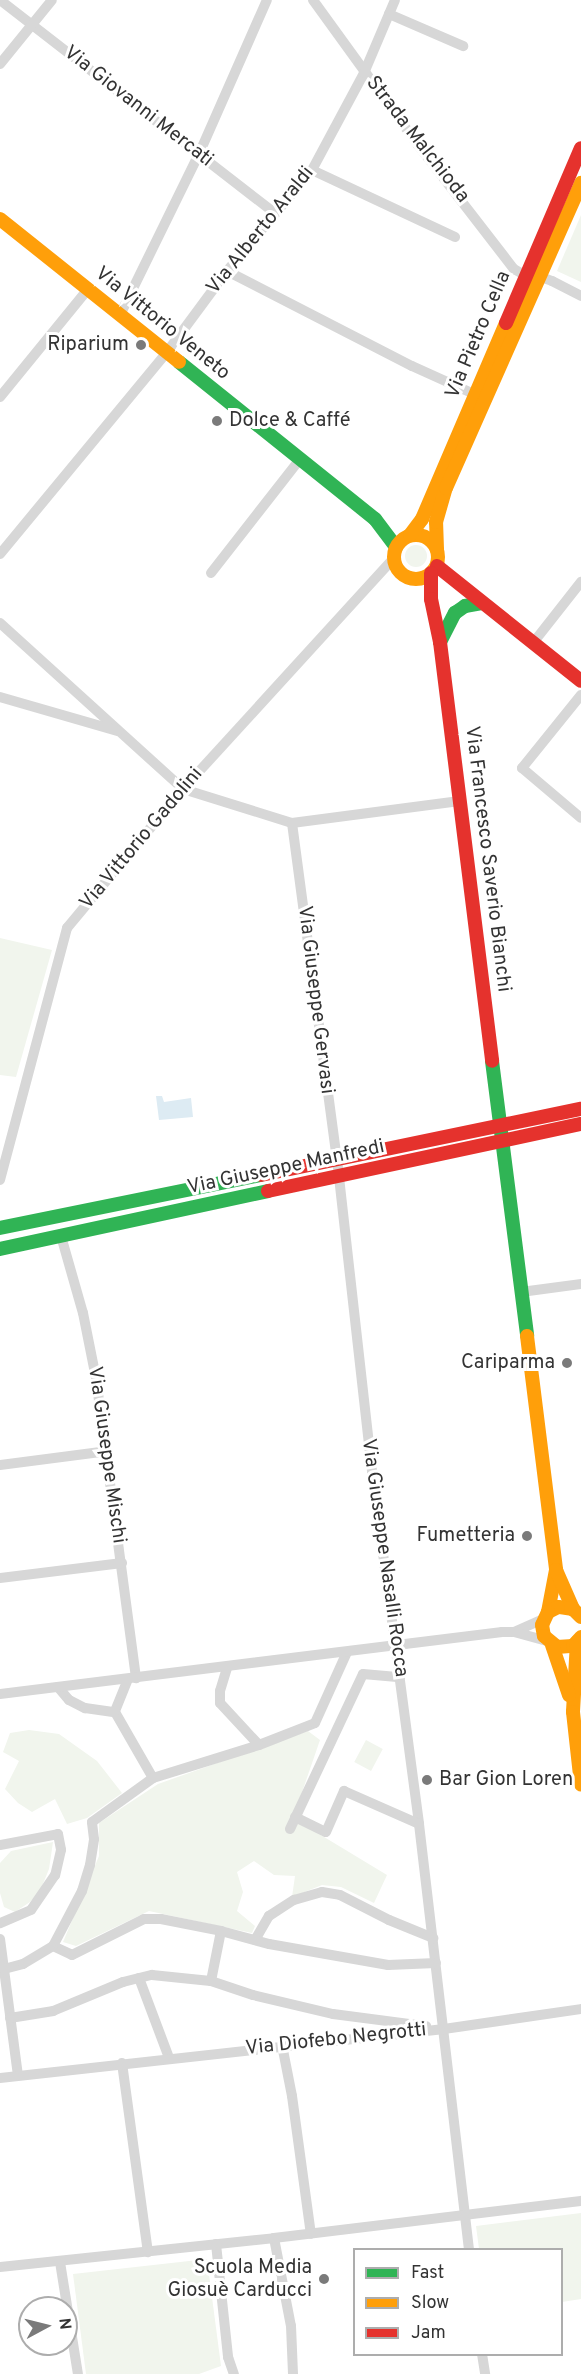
<!DOCTYPE html>
<meta charset="utf-8">
<style>
body{margin:0}
#map{position:relative;width:581px;height:2374px;overflow:hidden;background:#fff;font-family:Overpass,sans-serif}
div>[style]{position:absolute}
.green>*{inset:0;background:#f1f5ed;transform-origin:0 0}
.round{border-radius:50%}
.water>*{inset:0;background:#ddebf3}
.street>*{height:10px;margin:-5px;padding:0 5px;transform-origin:5px;border-radius:5px;background:#d7d7d7}
.fast>*{height:14px;margin:-7px;padding:0 7px;transform-origin:7px;border-radius:7px;background:#30b455}
.slow>*{height:14px;margin:-7px;padding:0 7px;transform-origin:7px;border-radius:7px;background:#ff9f0a}
.slow>.ring{margin:-7px;padding:0;box-sizing:content-box;background:none;border:14px solid #ff9f0a;border-radius:50%}
.jam>*{height:14px;margin:-7px;padding:0 7px;transform-origin:7px;border-radius:7px;background:#e5322d}
.dots>*{width:16px;height:16px;translate:-50% -50%;box-sizing:border-box;border:3px solid #fff;border-radius:50%}
span{translate:-50% -50%;white-space:nowrap;text-align:center;line-height:1.15;-webkit-text-stroke:6px #fff;paint-order:stroke}
.street-label{font-size:20px;color:#333}
.poi-label{font-size:20px;color:#333}
.right{translate:-100% -50%;text-align:right}
.left{translate:0 -50%;text-align:left}
.legend{position:absolute;left:353px;top:2248px;width:210px;height:108px;box-sizing:border-box;background:#fff;border:2px solid #adadad;margin:0;padding:8px 10px;list-style:none;font-size:18px;color:#333}
.legend li{display:flex;align-items:center;gap:12px;height:30px}
.legend b{width:30px;border:2px solid #adadad}
.north{position:absolute;left:18px;top:2296px;width:60px;height:60px;box-sizing:border-box;background:#fff;border:2px solid #adadad;border-radius:50%;rotate:83deg;font-size:16px;font-weight:700;line-height:24px;text-align:center;color:#333}
.north::after{content:'';display:block;margin:auto;width:21px;height:27px;background:#7a7a7a;clip-path:polygon(50% 0,100% 100%,50% 72%,0 100%)}
</style>
<div id="map">
<div class="green">
<i style="clip-path:polygon(581px 215px,581px 282px,557px 271px)"></i>
<i class="round" style="left:405px;top:545px;width:22px;height:22px"></i>
<i style="clip-path:polygon(0 938px,52px 950px,16px 1077px,0 1075px)"></i>
<i style="clip-path:polygon(29px 1730px,59px 1734px,97px 1761px,122px 1793px,87px 1818px,67px 1824px,55px 1799px,32px 1812px,18px 1803px,5px 1789px,19px 1761px,3px 1752px,10px 1733px)"></i>
<i style="clip-path:polygon(308px 1731px,320px 1740px,290px 1827px,296px 1820px,387px 1875px,374px 1903px,341px 1887px,322px 1885px,292px 1897px,295px 1876px,274px 1875px,254px 1861px,237px 1872px,243px 1892px,237px 1911px,255px 1926px,252px 1933px,149px 1911px,76px 1946px,63px 1942px,99px 1856px,99px 1823px,158px 1784px)"></i>
<i style="left:366px;top:1740px;width:19px;height:25px;rotate:28deg"></i>
<i style="clip-path:polygon(53px 1842px,49px 1869px,40px 1891px,30px 1902px,15px 1912px,4px 1907px,0 1893px,0 1863px,11px 1851px)"></i>
<i style="clip-path:polygon(581px 2213px,581px 2299px,562px 2302px,562px 2250px,479px 2249px,476px 2226px)"></i>
<i style="clip-path:polygon(207px 2259px,221px 2366px,199px 2374px,86px 2374px,73px 2274px)"></i>
</div>
<div class="water">
<i style="clip-path:polygon(156px 1096px,162px 1096px,164px 1102px,191px 1098px,193px 1117px,159px 1120px)"></i>
</div>
<div class="street">
<i style="left:0;top:0;width:348px;rotate:37.8deg"></i>
<i style="left:313px;top:0;width:179px;rotate:54.1deg"></i>
<i style="left:418px;top:145px;width:157px;rotate:52.3deg"></i>
<i style="left:514px;top:269px;width:14px;rotate:30deg"></i>
<i style="left:526px;top:276px;width:15px;rotate:4deg"></i>
<i style="left:541px;top:277px;width:12px;rotate:20deg"></i>
<i style="left:552px;top:281px;width:33px;rotate:27deg"></i>
<i style="left:389px;top:14px;width:81px;rotate:23.4deg"></i>
<i style="left:0;top:64px;width:82px;rotate:-50.9deg"></i>
<i style="left:312px;top:170px;width:158px;rotate:25.1deg"></i>
<i style="left:227px;top:271px;width:208px;rotate:27.2deg"></i>
<i style="left:412px;top:366px;width:68px;rotate:24.3deg"></i>
<i style="left:120px;top:315px;width:179px;rotate:-63.9deg"></i>
<i style="left:199px;top:154px;width:168px;rotate:-66.2deg"></i>
<i style="left:0;top:397px;width:139px;rotate:-50.8deg"></i>
<i style="left:0;top:554px;width:262px;rotate:-50.4deg"></i>
<i style="left:167px;top:352px;width:101px;rotate:-53.5deg"></i>
<i style="left:227px;top:271px;width:132px;rotate:-49.9deg"></i>
<i style="left:312px;top:170px;width:110px;rotate:-61.8deg"></i>
<i style="left:364px;top:73px;width:79px;rotate:-67deg"></i>
<i style="left:211px;top:573px;width:145px;rotate:-52deg"></i>
<i style="left:0;top:623px;width:247px;rotate:42.2deg"></i>
<i style="left:183px;top:789px;width:114px;rotate:17.3deg"></i>
<i style="left:292px;top:823px;width:169px;rotate:-7.5deg"></i>
<i style="left:533px;top:643px;width:78px;rotate:-51.8deg"></i>
<i style="left:581px;top:695px;width:94px;rotate:128.9deg"></i>
<i style="left:522px;top:768px;width:77px;rotate:40.3deg"></i>
<i style="left:0;top:697px;width:123px;rotate:16.1deg"></i>
<i style="left:292px;top:823px;width:357px;rotate:82.4deg"></i>
<i style="left:339px;top:1177px;width:296px;rotate:83.6deg"></i>
<i style="left:372px;top:1471px;width:356px;rotate:82.4deg"></i>
<i style="left:419px;top:1824px;width:429px;rotate:83.3deg"></i>
<i style="left:0;top:1180px;width:261px;rotate:-75.1deg"></i>
<i style="left:67px;top:928px;width:181px;rotate:-50.2deg"></i>
<i style="left:183px;top:789px;width:313px;rotate:-47.6deg"></i>
<i style="left:61px;top:1236px;width:80px;rotate:74.1deg"></i>
<i style="left:83px;top:1313px;width:66px;rotate:78.7deg"></i>
<i style="left:96px;top:1378px;width:303px;rotate:82.4deg"></i>
<i style="left:521px;top:1292px;width:61px;rotate:-7.6deg"></i>
<i style="left:0;top:1465px;width:109px;rotate:-7.4deg"></i>
<i style="left:0;top:1578px;width:123px;rotate:-7deg"></i>
<i style="left:514px;top:1632px;width:32px;rotate:-24deg"></i>
<i style="left:227px;top:1668px;width:24px;rotate:107deg"></i>
<i style="left:220px;top:1691px;width:12px;rotate:90deg"></i>
<i style="left:220px;top:1703px;width:57px;rotate:47.1deg"></i>
<i style="left:259px;top:1745px;width:60px;rotate:-21.4deg"></i>
<i style="left:315px;top:1723px;width:78px;rotate:-65.7deg"></i>
<i style="left:128px;top:1679px;width:35px;rotate:112deg"></i>
<i style="left:115px;top:1712px;width:76px;rotate:60.1deg"></i>
<i style="left:58px;top:1687px;width:17px;rotate:50deg"></i>
<i style="left:69px;top:1700px;width:18px;rotate:27deg"></i>
<i style="left:85px;top:1708px;width:30px;rotate:8deg"></i>
<i style="left:0;top:1694px;width:506px;rotate:-7.04deg"></i>
<i style="left:502px;top:1632px;width:12px"></i>
<i style="left:514px;top:1632px;width:34px;rotate:15deg"></i>
<i style="left:295px;top:1817px;width:34px;rotate:26deg"></i>
<i style="left:326px;top:1832px;width:45px;rotate:-66.3deg"></i>
<i style="left:344px;top:1791px;width:82px;rotate:23.7deg"></i>
<i style="left:290px;top:1829px;width:171px;rotate:-64.8deg"></i>
<i style="left:363px;top:1674px;width:37px;rotate:5deg"></i>
<i style="left:0;top:1845px;width:59px;rotate:-10.7deg"></i>
<i style="left:58px;top:1834px;width:16px;rotate:79deg"></i>
<i style="left:61px;top:1850px;width:26px;rotate:103deg"></i>
<i style="left:55px;top:1875px;width:42px;rotate:124.4deg"></i>
<i style="left:31px;top:1910px;width:34px;rotate:157deg"></i>
<i style="left:0;top:1939px;width:137px;rotate:82.5deg"></i>
<i style="left:255px;top:1940px;width:28px;rotate:-60deg"></i>
<i style="left:269px;top:1916px;width:30px;rotate:-33deg"></i>
<i style="left:294px;top:1900px;width:29px;rotate:-16deg"></i>
<i style="left:322px;top:1892px;width:18px;rotate:9deg"></i>
<i style="left:340px;top:1895px;width:55px;rotate:27deg"></i>
<i style="left:389px;top:1920px;width:48px;rotate:22.2deg"></i>
<i style="left:53px;top:1946px;width:21px;rotate:25deg"></i>
<i style="left:72px;top:1955px;width:80px;rotate:-26.6deg"></i>
<i style="left:144px;top:1919px;width:17px"></i>
<i style="left:161px;top:1919px;width:61px;rotate:11.3deg"></i>
<i style="left:221px;top:1931px;width:50px;rotate:15.2deg"></i>
<i style="left:269px;top:1944px;width:121px;rotate:10deg"></i>
<i style="left:388px;top:1965px;width:48px;rotate:-2.4deg"></i>
<i style="left:4px;top:1969px;width:20px;rotate:-15deg"></i>
<i style="left:23px;top:1964px;width:35px;rotate:-31deg"></i>
<i style="left:53px;top:1946px;width:62px;rotate:-62.2deg"></i>
<i style="left:82px;top:1891px;width:27px;rotate:-73deg"></i>
<i style="left:90px;top:1865px;width:26px;rotate:-81deg"></i>
<i style="left:94px;top:1839px;width:17px;rotate:-97deg"></i>
<i style="left:92px;top:1822px;width:75px;rotate:-35.8deg"></i>
<i style="left:153px;top:1778px;width:111px;rotate:-17.3deg"></i>
<i style="left:139px;top:1978px;width:85px;rotate:69.4deg"></i>
<i style="left:211px;top:1981px;width:51px;rotate:-78.7deg"></i>
<i style="left:10px;top:2018px;width:44px;rotate:-9.2deg"></i>
<i style="left:53px;top:2011px;width:76px;rotate:-22.5deg"></i>
<i style="left:123px;top:1982px;width:30px;rotate:-14deg"></i>
<i style="left:152px;top:1975px;width:59px;rotate:5.8deg"></i>
<i style="left:211px;top:1981px;width:44px;rotate:18.4deg"></i>
<i style="left:253px;top:1995px;width:82px;rotate:13.4deg"></i>
<i style="left:333px;top:2014px;width:94px;rotate:7.4deg"></i>
<i style="left:282px;top:2045px;width:52px;rotate:78.9deg"></i>
<i style="left:292px;top:2096px;width:139px;rotate:82.2deg"></i>
<i style="left:122px;top:2063px;width:191px;rotate:82.2deg"></i>
<i style="left:0;top:2078px;width:447px;rotate:-6.3deg"></i>
<i style="left:444px;top:2029px;width:138px;rotate:-8.3deg"></i>
<i style="left:274px;top:2238px;width:90px;rotate:79.1deg"></i>
<i style="left:291px;top:2326px;width:48px;rotate:87.6deg"></i>
<i style="left:216px;top:2244px;width:114px;rotate:83.9deg"></i>
<i style="left:228px;top:2357px;width:18px;rotate:71deg"></i>
<i style="left:60px;top:2262px;width:113px;rotate:80.9deg"></i>
<i style="left:0;top:2267px;width:276px;rotate:-6deg"></i>
<i style="left:274px;top:2238px;width:309px;rotate:-6.9deg"></i>
<i style="left:482px;top:2354px;width:20px;rotate:81deg"></i>
</div>
<div class="fast">
<i style="left:179px;top:362px;width:251px;rotate:38.7deg"></i>
<i style="left:375px;top:519px;width:35px;rotate:53deg"></i>
<i style="left:440px;top:642px;width:33px;rotate:-63deg"></i>
<i style="left:455px;top:613px;width:12px;rotate:-35deg"></i>
<i style="left:465px;top:606px;width:17px;rotate:-10deg"></i>
<i style="left:492px;top:1061px;width:277px;rotate:82.7deg"></i>
<i style="left:0;top:1228px;width:266px;rotate:-11.5deg"></i>
<i style="left:0;top:1249px;width:274px;rotate:-12.2deg"></i>
</div>
<div class="slow">
<i style="left:0;top:219px;width:229px;rotate:38.6deg"></i>
<i class="ring" style="left:394px;top:535px;width:30px;height:30px"></i>
<i style="left:410px;top:535px;width:20px;rotate:-53deg"></i>
<i style="left:422px;top:519px;width:213px;rotate:-66.8deg"></i>
<i style="left:437px;top:549px;width:27px;rotate:-92deg"></i>
<i style="left:436px;top:522px;width:35px;rotate:-74deg"></i>
<i style="left:446px;top:488px;width:334px;rotate:-66.1deg"></i>
<i style="left:527px;top:1336px;width:236px;rotate:82.9deg"></i>
<i style="left:556px;top:1570px;width:43px;rotate:100.8deg"></i>
<i style="left:556px;top:1570px;width:43px;rotate:66.4deg"></i>
<i style="left:581px;top:1617px;width:11px;rotate:-135deg"></i>
<i style="left:573px;top:1609px;width:15px;rotate:-172deg"></i>
<i style="left:558px;top:1607px;width:11px;rotate:153deg"></i>
<i style="left:548px;top:1612px;width:14px;rotate:115deg"></i>
<i style="left:542px;top:1625px;width:11px;rotate:80deg"></i>
<i style="left:544px;top:1636px;width:17px;rotate:40deg"></i>
<i style="left:557px;top:1647px;width:16px;rotate:-4deg"></i>
<i style="left:573px;top:1646px;width:12px;rotate:-48deg"></i>
<i style="left:577px;top:1642px;width:70px;rotate:93.3deg"></i>
<i style="left:573px;top:1712px;width:73px;rotate:83.7deg"></i>
<i style="left:552px;top:1645px;width:53px;rotate:71.2deg"></i>
</div>
<div class="jam">
<i style="left:506px;top:323px;width:190px;rotate:-66.8deg"></i>
<i style="left:437px;top:566px;width:184px;rotate:38.6deg"></i>
<i style="left:431px;top:573px;width:26px;rotate:90deg"></i>
<i style="left:431px;top:599px;width:44px;rotate:78.2deg"></i>
<i style="left:440px;top:642px;width:422px;rotate:82.9deg"></i>
<i style="left:261px;top:1175px;width:327px;rotate:-11.7deg"></i>
<i style="left:268px;top:1191px;width:320px;rotate:-12.1deg"></i>
</div>
<div class="dots">
<i style="left:141px;top:345px;background:#7a7a7a"></i>
<i style="left:217px;top:421px;background:#7a7a7a"></i>
<i style="left:567px;top:1363px;background:#7a7a7a"></i>
<i style="left:527px;top:1536px;background:#7a7a7a"></i>
<i style="left:427px;top:1780px;background:#7a7a7a"></i>
<i style="left:324px;top:2279px;background:#7a7a7a"></i>
</div>
<div class="street-label">
<span style="left:138px;top:107px;rotate:38deg">Via Giovanni Mercati</span>
<span style="left:417px;top:140px;rotate:52deg">Strada Malchioda</span>
<span style="left:261px;top:231px;rotate:-51deg">Via Alberto Araldi</span>
<span style="left:162px;top:324px;rotate:39deg">Via Vittorio Veneto</span>
<span style="left:479px;top:335px;rotate:-67deg">Via Pietro Cella</span>
<span style="left:142px;top:839px;rotate:-50deg">Via Vittorio Gadolini</span>
<span style="left:487px;top:859px;rotate:83deg">Via Francesco Saverio Bianchi</span>
<span style="left:315px;top:1000px;rotate:83deg">Via Giuseppe Gervasi</span>
<span style="left:286px;top:1168px;rotate:-12deg">Via Giuseppe Manfredi</span>
<span style="left:106px;top:1455px;rotate:82deg">Via Giuseppe Mischi</span>
<span style="left:384px;top:1558px;rotate:82deg">Via Giuseppe Nasalli Rocca</span>
<span style="left:336px;top:2040px;rotate:-6deg">Via Diofebo Negrotti</span>
</div>
<div class="poi-label">
<span class="right" style="left:129px;top:345px">Riparium</span>
<span class="left" style="left:229px;top:421px">Dolce &amp; Caffé</span>
<span class="right" style="left:555px;top:1363px">Cariparma</span>
<span class="right" style="left:515px;top:1536px">Fumetteria</span>
<span class="left" style="left:439px;top:1780px">Bar Gion Loren</span>
<span class="right" style="left:312px;top:2280px">Scuola Media<br>Giosuè Carducci</span>
</div>
<ul class="legend">
<li><b style="height:8px;background:#30b455"></b>Fast</li>
<li><b style="height:8px;background:#ff9f0a"></b>Slow</li>
<li><b style="height:8px;background:#e5322d"></b>Jam</li>
</ul>
<div class="north">N</div>
</div>
